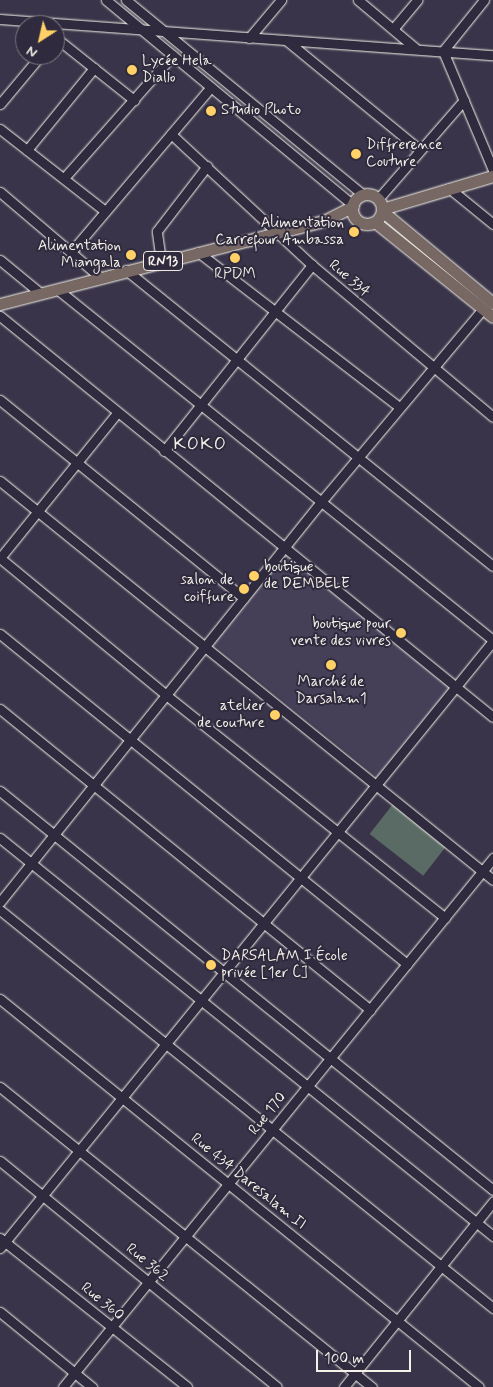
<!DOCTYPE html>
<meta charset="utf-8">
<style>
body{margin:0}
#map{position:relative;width:493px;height:1387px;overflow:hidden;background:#393449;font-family:Mynerve,sans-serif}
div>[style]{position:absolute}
.built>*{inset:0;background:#454058;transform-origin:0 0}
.green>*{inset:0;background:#596b64;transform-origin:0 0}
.roads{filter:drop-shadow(0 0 1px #f4f1e8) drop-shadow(0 0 1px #f4f1e8)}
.minor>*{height:9px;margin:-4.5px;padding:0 4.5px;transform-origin:4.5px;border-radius:4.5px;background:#2f2a3d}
.major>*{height:11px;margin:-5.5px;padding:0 5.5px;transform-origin:5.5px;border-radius:5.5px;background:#776864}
.major>.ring{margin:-5.5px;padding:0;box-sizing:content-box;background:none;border:11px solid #776864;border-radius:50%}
.dots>*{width:14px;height:14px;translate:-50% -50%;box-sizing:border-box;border:2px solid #2f2a3d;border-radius:50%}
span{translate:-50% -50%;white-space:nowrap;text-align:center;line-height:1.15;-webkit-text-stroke:4px #2f2a3d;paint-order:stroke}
.shield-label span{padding:1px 4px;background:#2f2a3d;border:1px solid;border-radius:4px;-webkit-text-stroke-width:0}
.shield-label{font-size:14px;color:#f4f1e8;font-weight:700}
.poi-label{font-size:15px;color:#f4f1e8}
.left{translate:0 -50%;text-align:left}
.right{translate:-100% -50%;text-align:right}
.street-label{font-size:15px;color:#f4f1e8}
.quarter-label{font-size:18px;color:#f4f1e8;letter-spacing:1px}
.north{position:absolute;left:15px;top:15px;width:50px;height:50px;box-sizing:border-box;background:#2f2a3d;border:1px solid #7e7a81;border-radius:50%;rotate:215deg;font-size:14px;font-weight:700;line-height:20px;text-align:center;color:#f4f1e8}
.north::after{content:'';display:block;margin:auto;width:18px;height:22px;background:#ffd166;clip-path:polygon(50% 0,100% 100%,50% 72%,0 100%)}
.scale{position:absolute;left:316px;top:1350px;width:95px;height:22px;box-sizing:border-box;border:2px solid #f4f1e8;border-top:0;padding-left:6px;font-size:15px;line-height:18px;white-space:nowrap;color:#f4f1e8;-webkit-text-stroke:4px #2f2a3d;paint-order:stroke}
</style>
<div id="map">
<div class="built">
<i style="left:286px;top:552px;width:213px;height:117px;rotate:39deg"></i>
</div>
<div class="green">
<i style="left:393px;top:804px;width:68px;height:38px;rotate:38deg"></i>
</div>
<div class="roads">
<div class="minor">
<i style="left:106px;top:0;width:321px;rotate:39.7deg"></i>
<i style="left:126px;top:0;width:307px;rotate:39.4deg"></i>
<i style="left:358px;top:0;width:75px;rotate:40.1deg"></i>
<i style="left:484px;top:0;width:65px;rotate:128.8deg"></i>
<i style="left:443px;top:51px;width:129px;rotate:67.2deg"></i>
<i style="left:0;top:19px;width:494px;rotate:4.2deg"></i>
<i style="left:393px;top:29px;width:38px;rotate:-50deg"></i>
<i style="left:56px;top:38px;width:100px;rotate:38.5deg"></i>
<i style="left:249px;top:38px;width:50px;rotate:-49.9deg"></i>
<i style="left:286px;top:40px;width:173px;rotate:39.4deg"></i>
<i style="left:0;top:104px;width:64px;rotate:-50.1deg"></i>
<i style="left:0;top:129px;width:133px;rotate:38deg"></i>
<i style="left:171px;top:134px;width:192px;rotate:42.9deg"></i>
<i style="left:312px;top:265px;width:236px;rotate:40deg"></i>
<i style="left:27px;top:150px;width:106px;rotate:-50.7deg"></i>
<i style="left:64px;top:178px;width:164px;rotate:-48.5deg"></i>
<i style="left:449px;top:188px;width:57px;rotate:39.3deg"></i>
<i style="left:0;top:192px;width:131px;rotate:40.4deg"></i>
<i style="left:378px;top:199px;width:131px;rotate:-49deg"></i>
<i style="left:71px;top:252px;width:216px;rotate:-49.7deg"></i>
<i style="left:198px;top:252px;width:254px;rotate:37.6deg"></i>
<i style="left:0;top:260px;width:52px;rotate:39.5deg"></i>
<i style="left:161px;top:261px;width:30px;rotate:-98deg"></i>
<i style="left:157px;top:231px;width:82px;rotate:-52.4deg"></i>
<i style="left:126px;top:270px;width:471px;rotate:38.9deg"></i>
<i style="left:57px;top:289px;width:560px;rotate:38.84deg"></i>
<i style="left:0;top:316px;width:635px;rotate:39.12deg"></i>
<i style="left:0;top:400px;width:314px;rotate:39.1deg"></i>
<i style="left:164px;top:451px;width:238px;rotate:-51.5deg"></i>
<i style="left:0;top:481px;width:634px;rotate:38.98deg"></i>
<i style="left:0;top:558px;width:215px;rotate:39.5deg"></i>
<i style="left:166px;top:695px;width:357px;rotate:38.6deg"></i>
<i style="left:0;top:558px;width:186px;rotate:-51.1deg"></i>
<i style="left:0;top:634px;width:524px;rotate:39.04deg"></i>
<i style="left:0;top:709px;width:477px;rotate:39.1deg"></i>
<i style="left:0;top:791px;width:634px;rotate:38.98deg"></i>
<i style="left:0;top:838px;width:634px;rotate:38.91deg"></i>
<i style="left:0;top:902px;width:511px;rotate:-51.27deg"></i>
<i style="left:320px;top:503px;width:253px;rotate:-50deg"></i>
<i style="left:0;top:910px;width:634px;rotate:38.91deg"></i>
<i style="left:0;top:999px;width:616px;rotate:39.01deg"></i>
<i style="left:0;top:1087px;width:478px;rotate:38.9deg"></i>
<i style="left:0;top:1161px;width:357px;rotate:39.2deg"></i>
<i style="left:0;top:1238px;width:239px;rotate:38.5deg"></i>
<i style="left:0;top:1248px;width:782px;rotate:-50.92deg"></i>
<i style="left:0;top:1312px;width:119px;rotate:39.2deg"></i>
<i style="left:63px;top:1387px;width:682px;rotate:-50.89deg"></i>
<i style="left:344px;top:1387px;width:238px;rotate:-51.2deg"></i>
</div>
<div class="major">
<i class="ring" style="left:352px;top:194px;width:19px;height:19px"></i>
<i style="left:382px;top:209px;width:116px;rotate:-16.6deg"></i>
<i style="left:382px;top:211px;width:144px;rotate:39.7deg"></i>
<i style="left:375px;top:222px;width:151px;rotate:38.8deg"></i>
<i style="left:0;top:304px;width:337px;rotate:-14.4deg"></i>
<i style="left:326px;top:220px;width:30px;rotate:-27deg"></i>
</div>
</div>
<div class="dots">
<i style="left:132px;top:70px;background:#ffd166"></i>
<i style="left:211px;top:111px;background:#ffd166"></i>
<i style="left:356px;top:154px;background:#ffd166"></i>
<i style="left:354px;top:232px;background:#ffd166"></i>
<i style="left:131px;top:255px;background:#ffd166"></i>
<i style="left:235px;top:258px;background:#ffd166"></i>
<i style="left:254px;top:576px;background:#ffd166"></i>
<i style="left:244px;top:589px;background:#ffd166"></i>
<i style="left:401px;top:633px;background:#ffd166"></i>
<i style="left:331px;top:665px;background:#ffd166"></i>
<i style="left:275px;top:715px;background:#ffd166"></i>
<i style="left:211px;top:965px;background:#ffd166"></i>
</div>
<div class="shield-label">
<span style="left:163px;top:261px">RN13</span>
</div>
<div class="poi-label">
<span class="left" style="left:142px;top:70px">Lycée Hela<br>Diallo</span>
<span class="left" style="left:221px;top:111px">Studio Photo</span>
<span class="left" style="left:366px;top:154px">Diffrerence<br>Couture</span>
<span class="right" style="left:344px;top:232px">Alimentation<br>Carrefour Ambassa</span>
<span class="right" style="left:121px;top:255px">Alimentation<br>Miangala</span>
<span style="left:235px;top:275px">RPDM</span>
<span class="left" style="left:264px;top:576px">boutique<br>de DEMBELE</span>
<span class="right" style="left:234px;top:589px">salon de<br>coiffure</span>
<span class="right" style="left:391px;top:633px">boutique pour<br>vente des vivres</span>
<span style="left:331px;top:691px">Marché de<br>Darsalam1</span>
<span class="right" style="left:265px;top:715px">atelier<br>de couture</span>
<span class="left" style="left:221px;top:965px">DARSALAM I École<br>privée [1er C]</span>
</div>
<div class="street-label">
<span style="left:349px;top:279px;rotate:40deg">Rue 334</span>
<span style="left:268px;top:1114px;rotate:-51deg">Rue 170</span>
<span style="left:248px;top:1182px;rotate:39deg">Rue 434 Daresalam II</span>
<span style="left:147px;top:1263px;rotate:39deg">Rue 362</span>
<span style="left:102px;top:1302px;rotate:39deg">Rue 360</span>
</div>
<div class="quarter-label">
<span style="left:200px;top:444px">KOKO</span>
</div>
<div class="north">N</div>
<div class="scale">100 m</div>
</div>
